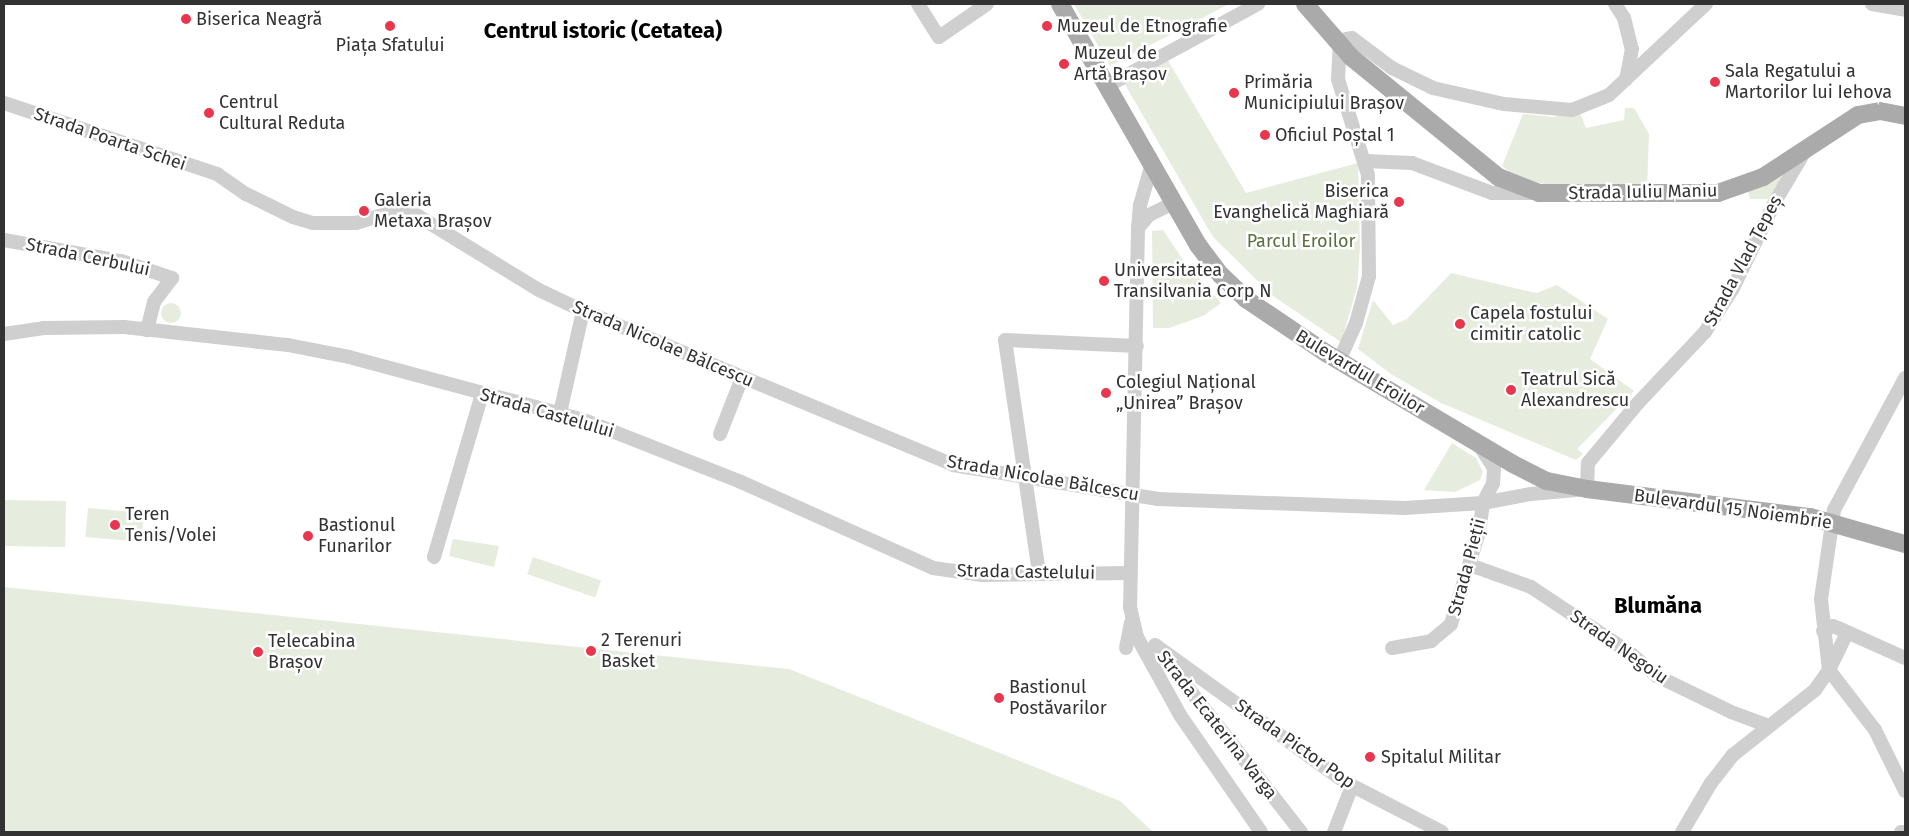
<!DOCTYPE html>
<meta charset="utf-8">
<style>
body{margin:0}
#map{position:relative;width:1909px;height:836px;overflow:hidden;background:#fff;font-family:"Fira Sans",sans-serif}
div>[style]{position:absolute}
.green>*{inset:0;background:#e6ecde;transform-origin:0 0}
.round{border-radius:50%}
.minor>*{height:14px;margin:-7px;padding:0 7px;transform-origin:7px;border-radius:7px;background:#cfcfcf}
.major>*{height:18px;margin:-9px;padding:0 9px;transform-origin:9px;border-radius:9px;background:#aaa}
.dots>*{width:14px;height:14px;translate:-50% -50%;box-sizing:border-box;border:2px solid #fff;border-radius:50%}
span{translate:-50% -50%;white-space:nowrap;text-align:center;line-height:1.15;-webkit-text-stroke:5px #fff;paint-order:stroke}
.poi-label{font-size:18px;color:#323232}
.left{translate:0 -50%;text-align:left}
.right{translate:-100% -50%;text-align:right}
.street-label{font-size:18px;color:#323232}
.park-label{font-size:18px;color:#58703e}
.district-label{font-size:22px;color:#000;font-weight:700}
.frame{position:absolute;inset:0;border:5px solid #323232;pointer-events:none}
</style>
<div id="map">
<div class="green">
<i style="clip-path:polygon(1074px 4px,1229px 4px,1110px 66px)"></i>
<i style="clip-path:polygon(1167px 59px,1246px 193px,1358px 163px,1360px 247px,1357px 288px,1341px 342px,1273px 296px,1213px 237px,1123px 81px)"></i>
<i style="clip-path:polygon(1625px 108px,1634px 108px,1649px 134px,1647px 188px,1545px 184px,1517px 178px,1502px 166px,1523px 114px,1553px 117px,1580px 113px,1586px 128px,1624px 120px)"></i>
<i style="clip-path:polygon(1784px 170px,1772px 199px,1750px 199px,1748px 191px)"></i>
<i style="clip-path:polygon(1163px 230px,1185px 263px,1221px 303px,1203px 316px,1169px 328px,1153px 328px,1152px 231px)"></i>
<i style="clip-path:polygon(1451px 273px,1536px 293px,1557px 285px,1608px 319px,1590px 359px,1634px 391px,1577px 449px,1583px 454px,1576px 460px,1441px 403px,1391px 374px,1358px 349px,1373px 300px,1393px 325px,1407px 319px)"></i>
<i class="round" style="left:161px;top:303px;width:20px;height:20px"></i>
<i style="clip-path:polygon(1452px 443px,1476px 458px,1483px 472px,1480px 480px,1455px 492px,1424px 490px)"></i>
<i style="left:4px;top:500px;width:62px;height:46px;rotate:1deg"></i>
<i style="left:88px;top:508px;width:56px;height:29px;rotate:5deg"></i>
<i style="clip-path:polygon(453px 539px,499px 546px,494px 567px,449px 556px)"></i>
<i style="left:533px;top:557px;width:72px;height:18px;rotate:19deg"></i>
<i style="clip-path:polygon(4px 587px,789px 669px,1120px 801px,1153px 832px,4px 832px)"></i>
</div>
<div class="minor">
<i style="left:918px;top:4px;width:39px;rotate:58deg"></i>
<i style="left:939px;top:37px;width:58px;rotate:-34.5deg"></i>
<i style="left:1615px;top:4px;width:17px;rotate:57deg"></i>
<i style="left:1624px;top:18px;width:32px;rotate:76deg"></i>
<i style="left:1632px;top:49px;width:31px;rotate:101deg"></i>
<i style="left:1872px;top:4px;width:34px;rotate:10deg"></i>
<i style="left:1107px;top:86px;width:172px;rotate:-28.5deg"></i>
<i style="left:4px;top:103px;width:225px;rotate:18.4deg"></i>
<i style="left:217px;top:174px;width:35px;rotate:35deg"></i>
<i style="left:246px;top:194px;width:52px;rotate:26.1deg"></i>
<i style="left:293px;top:217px;width:21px;rotate:17deg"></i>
<i style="left:313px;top:223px;width:43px"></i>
<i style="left:356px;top:223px;width:51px;rotate:-17deg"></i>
<i style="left:405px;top:208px;width:157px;rotate:31.5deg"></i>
<i style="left:539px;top:290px;width:44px;rotate:25.4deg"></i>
<i style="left:579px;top:309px;width:405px;rotate:22.6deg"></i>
<i style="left:953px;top:465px;width:208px;rotate:9.4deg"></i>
<i style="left:1158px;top:499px;width:246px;rotate:2.1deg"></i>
<i style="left:1404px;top:508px;width:79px;rotate:-3.6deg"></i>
<i style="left:1483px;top:503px;width:49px;rotate:-10.6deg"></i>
<i style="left:1531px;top:494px;width:56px;rotate:-5.1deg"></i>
<i style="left:1587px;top:489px;width:26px;rotate:-88deg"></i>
<i style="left:1588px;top:463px;width:78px;rotate:-50.2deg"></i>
<i style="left:1638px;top:403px;width:98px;rotate:-46.7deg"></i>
<i style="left:1705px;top:332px;width:52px;rotate:-57.5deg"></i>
<i style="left:1733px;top:288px;width:98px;rotate:-64deg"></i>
<i style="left:1776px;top:200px;width:57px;rotate:-59.4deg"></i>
<i style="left:1365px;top:161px;width:47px;rotate:2.4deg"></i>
<i style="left:1412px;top:163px;width:85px;rotate:20.6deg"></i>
<i style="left:1492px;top:193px;width:43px"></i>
<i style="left:1151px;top:167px;width:40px;rotate:106deg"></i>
<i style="left:1140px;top:205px;width:23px;rotate:95deg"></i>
<i style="left:1138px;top:228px;width:379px;rotate:91.2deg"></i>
<i style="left:1130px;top:607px;width:31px;rotate:77deg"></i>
<i style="left:1137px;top:637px;width:89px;rotate:61.1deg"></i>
<i style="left:1180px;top:715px;width:142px;rotate:55.3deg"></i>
<i style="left:1138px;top:228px;width:17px;rotate:-50deg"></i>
<i style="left:1149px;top:215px;width:25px;rotate:-26deg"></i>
<i style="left:4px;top:240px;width:119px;rotate:10.2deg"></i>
<i style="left:121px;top:261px;width:54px;rotate:18.4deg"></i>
<i style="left:172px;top:278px;width:30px;rotate:127deg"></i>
<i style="left:154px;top:302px;width:29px;rotate:104deg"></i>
<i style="left:4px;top:334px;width:40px;rotate:-8.5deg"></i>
<i style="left:44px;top:328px;width:80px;rotate:-0.7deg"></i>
<i style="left:124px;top:327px;width:165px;rotate:6.3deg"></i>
<i style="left:288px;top:345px;width:62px;rotate:11.1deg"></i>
<i style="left:349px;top:357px;width:243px;rotate:15deg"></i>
<i style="left:584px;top:420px;width:169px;rotate:21.5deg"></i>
<i style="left:741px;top:482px;width:210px;rotate:24.1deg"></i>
<i style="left:933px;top:568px;width:50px;rotate:8deg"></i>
<i style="left:983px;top:575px;width:147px;rotate:-0.8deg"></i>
<i style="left:1339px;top:361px;width:42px;rotate:-65.9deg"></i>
<i style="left:1356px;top:323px;width:49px;rotate:-74.5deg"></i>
<i style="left:1369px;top:276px;width:101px;rotate:-90.6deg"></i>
<i style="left:1368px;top:175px;width:101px;rotate:-107.4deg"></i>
<i style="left:1338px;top:79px;width:34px;rotate:-87deg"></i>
<i style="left:1340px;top:45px;width:8px;rotate:-45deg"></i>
<i style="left:1346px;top:39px;width:6px;rotate:-9deg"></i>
<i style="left:1352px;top:38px;width:50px;rotate:36.9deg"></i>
<i style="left:1392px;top:68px;width:46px;rotate:26deg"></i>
<i style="left:1433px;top:88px;width:73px;rotate:12.7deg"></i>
<i style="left:1504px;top:104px;width:68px;rotate:5deg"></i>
<i style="left:1572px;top:110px;width:40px;rotate:-22deg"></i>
<i style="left:1609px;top:95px;width:133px;rotate:-43.2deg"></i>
<i style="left:1905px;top:378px;width:150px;rotate:118.3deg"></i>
<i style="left:1834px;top:510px;width:90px;rotate:98.3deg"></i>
<i style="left:1821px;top:599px;width:71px;rotate:83.6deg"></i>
<i style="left:1829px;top:670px;width:76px;rotate:52.5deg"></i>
<i style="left:1875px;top:730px;width:68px;rotate:63.8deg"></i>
<i style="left:560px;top:413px;width:105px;rotate:-77.3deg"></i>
<i style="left:720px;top:434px;width:60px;rotate:-68.6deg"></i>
<i style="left:434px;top:557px;width:170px;rotate:-73.6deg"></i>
<i style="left:1470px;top:565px;width:65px;rotate:19.8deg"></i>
<i style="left:1531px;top:587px;width:118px;rotate:33.6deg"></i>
<i style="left:1629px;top:652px;width:37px;rotate:41deg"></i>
<i style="left:1657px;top:676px;width:82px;rotate:25.9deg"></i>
<i style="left:1731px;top:712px;width:40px;rotate:20.2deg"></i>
<i style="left:1039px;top:573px;width:235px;rotate:-98.3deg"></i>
<i style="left:1005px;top:340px;width:132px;rotate:2.6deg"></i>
<i style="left:1823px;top:631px;width:11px;rotate:-27deg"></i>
<i style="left:1833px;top:626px;width:5px;rotate:22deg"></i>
<i style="left:1838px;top:628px;width:73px;rotate:24.1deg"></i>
<i style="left:1155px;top:645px;width:234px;rotate:35.8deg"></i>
<i style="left:1345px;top:782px;width:109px;rotate:27.3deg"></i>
<i style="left:1126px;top:648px;width:26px;rotate:-79deg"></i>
<i style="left:1392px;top:648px;width:40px;rotate:-10deg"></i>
<i style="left:1431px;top:641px;width:26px;rotate:-40deg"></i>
<i style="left:1451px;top:624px;width:96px;rotate:-73.1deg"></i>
<i style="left:1479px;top:532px;width:29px;rotate:-82deg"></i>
<i style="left:1483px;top:503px;width:22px;rotate:-63deg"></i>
<i style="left:1493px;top:483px;width:15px;rotate:-86deg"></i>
<i style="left:1494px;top:468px;width:24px;rotate:-123deg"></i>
<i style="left:1163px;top:656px;width:224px;rotate:51.9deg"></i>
<i style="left:1334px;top:832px;width:49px;rotate:-68.6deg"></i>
<i style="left:1682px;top:832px;width:57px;rotate:-59.4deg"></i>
<i style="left:1711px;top:783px;width:36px;rotate:-52deg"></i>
<i style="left:1733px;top:755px;width:105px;rotate:-38.4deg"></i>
<i style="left:1815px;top:690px;width:24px;rotate:-55deg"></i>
<i style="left:1829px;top:670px;width:41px;rotate:-64.1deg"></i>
<i style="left:1901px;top:832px;width:4px"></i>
</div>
<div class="major">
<i style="left:1060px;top:4px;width:278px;rotate:60.2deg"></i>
<i style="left:1198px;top:245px;width:38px;rotate:53deg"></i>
<i style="left:1221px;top:275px;width:35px;rotate:44deg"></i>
<i style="left:1246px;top:299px;width:97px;rotate:34deg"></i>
<i style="left:1326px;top:353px;width:217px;rotate:30.7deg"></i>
<i style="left:1513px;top:464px;width:38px;rotate:27deg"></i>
<i style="left:1547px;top:481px;width:41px;rotate:11.3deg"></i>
<i style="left:1587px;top:489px;width:225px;rotate:7.2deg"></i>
<i style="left:1810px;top:517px;width:99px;rotate:15.9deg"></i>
<i style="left:1305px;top:4px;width:70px;rotate:49deg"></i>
<i style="left:1351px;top:57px;width:190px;rotate:39.2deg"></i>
<i style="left:1498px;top:177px;width:44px;rotate:21.3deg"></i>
<i style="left:1539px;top:193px;width:179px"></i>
<i style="left:1718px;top:193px;width:48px;rotate:-19.6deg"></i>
<i style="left:1763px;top:177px;width:113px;rotate:-33.1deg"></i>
<i style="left:1858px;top:115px;width:22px;rotate:-10deg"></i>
<i style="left:1880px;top:111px;width:25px;rotate:11deg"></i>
</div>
<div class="dots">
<i style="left:186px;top:19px;background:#e8364e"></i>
<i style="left:390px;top:26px;background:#e8364e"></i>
<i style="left:1047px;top:26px;background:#e8364e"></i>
<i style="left:1064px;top:64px;background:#e8364e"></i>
<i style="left:1715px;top:82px;background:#e8364e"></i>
<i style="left:1234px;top:93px;background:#e8364e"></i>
<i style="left:209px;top:113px;background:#e8364e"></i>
<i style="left:1265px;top:135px;background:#e8364e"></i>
<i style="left:1399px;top:202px;background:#e8364e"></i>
<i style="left:364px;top:211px;background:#e8364e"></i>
<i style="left:1104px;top:281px;background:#e8364e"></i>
<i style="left:1460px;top:324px;background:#e8364e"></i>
<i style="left:1511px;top:390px;background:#e8364e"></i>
<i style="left:1106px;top:393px;background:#e8364e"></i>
<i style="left:115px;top:525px;background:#e8364e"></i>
<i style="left:308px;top:536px;background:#e8364e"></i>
<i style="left:591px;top:651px;background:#e8364e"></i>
<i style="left:258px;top:652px;background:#e8364e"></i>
<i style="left:999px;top:698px;background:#e8364e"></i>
<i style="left:1370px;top:757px;background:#e8364e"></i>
</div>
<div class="poi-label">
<span class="left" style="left:196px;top:19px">Biserica Neagră</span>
<span class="left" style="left:1057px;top:26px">Muzeul de Etnografie</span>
<span style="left:390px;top:45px">Piața Sfatului</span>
<span class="left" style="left:1074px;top:64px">Muzeul de<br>Artă Brașov</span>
<span class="left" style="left:1725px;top:82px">Sala Regatului a<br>Martorilor lui Iehova</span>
<span class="left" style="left:1244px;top:93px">Primăria<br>Municipiului Brașov</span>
<span class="left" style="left:219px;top:113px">Centrul<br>Cultural Reduta</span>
<span class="left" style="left:1275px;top:135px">Oficiul Poștal 1</span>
<span class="right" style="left:1389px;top:202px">Biserica<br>Evanghelică Maghiară</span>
<span class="left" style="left:374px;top:211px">Galeria<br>Metaxa Brașov</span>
<span class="left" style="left:1114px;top:281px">Universitatea<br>Transilvania Corp N</span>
<span class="left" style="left:1470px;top:324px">Capela fostului<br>cimitir catolic</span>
<span class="left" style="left:1521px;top:390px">Teatrul Sică<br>Alexandrescu</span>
<span class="left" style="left:1116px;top:393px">Colegiul Național<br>„Unirea” Brașov</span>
<span class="left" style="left:125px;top:525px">Teren<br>Tenis/Volei</span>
<span class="left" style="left:318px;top:536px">Bastionul<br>Funarilor</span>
<span class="left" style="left:601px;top:651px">2 Terenuri<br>Basket</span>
<span class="left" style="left:268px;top:652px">Telecabina<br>Brașov</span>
<span class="left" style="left:1009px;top:698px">Bastionul<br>Postăvarilor</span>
<span class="left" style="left:1381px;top:757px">Spitalul Militar</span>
</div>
<div class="street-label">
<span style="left:110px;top:139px;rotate:19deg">Strada Poarta Schei</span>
<span style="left:1643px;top:192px;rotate:-1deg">Strada Iuliu Maniu</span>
<span style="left:88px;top:257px;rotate:12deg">Strada Cerbului</span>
<span style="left:1743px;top:261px;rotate:-62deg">Strada Vlad Țepeș</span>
<span style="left:663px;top:344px;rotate:23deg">Strada Nicolae Bălcescu</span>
<span style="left:1360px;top:372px;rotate:31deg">Bulevardul Eroilor</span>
<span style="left:547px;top:413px;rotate:16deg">Strada Castelului</span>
<span style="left:1043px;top:478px;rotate:10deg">Strada Nicolae Bălcescu</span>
<span style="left:1733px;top:509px;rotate:8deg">Bulevardul 15 Noiembrie</span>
<span style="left:1467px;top:567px;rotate:-75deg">Strada Pieții</span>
<span style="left:1026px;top:572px;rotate:1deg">Strada Castelului</span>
<span style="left:1619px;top:647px;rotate:35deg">Strada Negoiu</span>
<span style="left:1217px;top:725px;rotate:52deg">Strada Ecaterina Varga</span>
<span style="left:1295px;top:744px;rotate:35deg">Strada Pictor Pop</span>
</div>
<div class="park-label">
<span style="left:1301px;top:241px">Parcul Eroilor</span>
</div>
<div class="district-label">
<span style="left:603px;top:31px">Centrul istoric (Cetatea)</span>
<span style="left:1658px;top:606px">Blumăna</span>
</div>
<div class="frame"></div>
</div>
